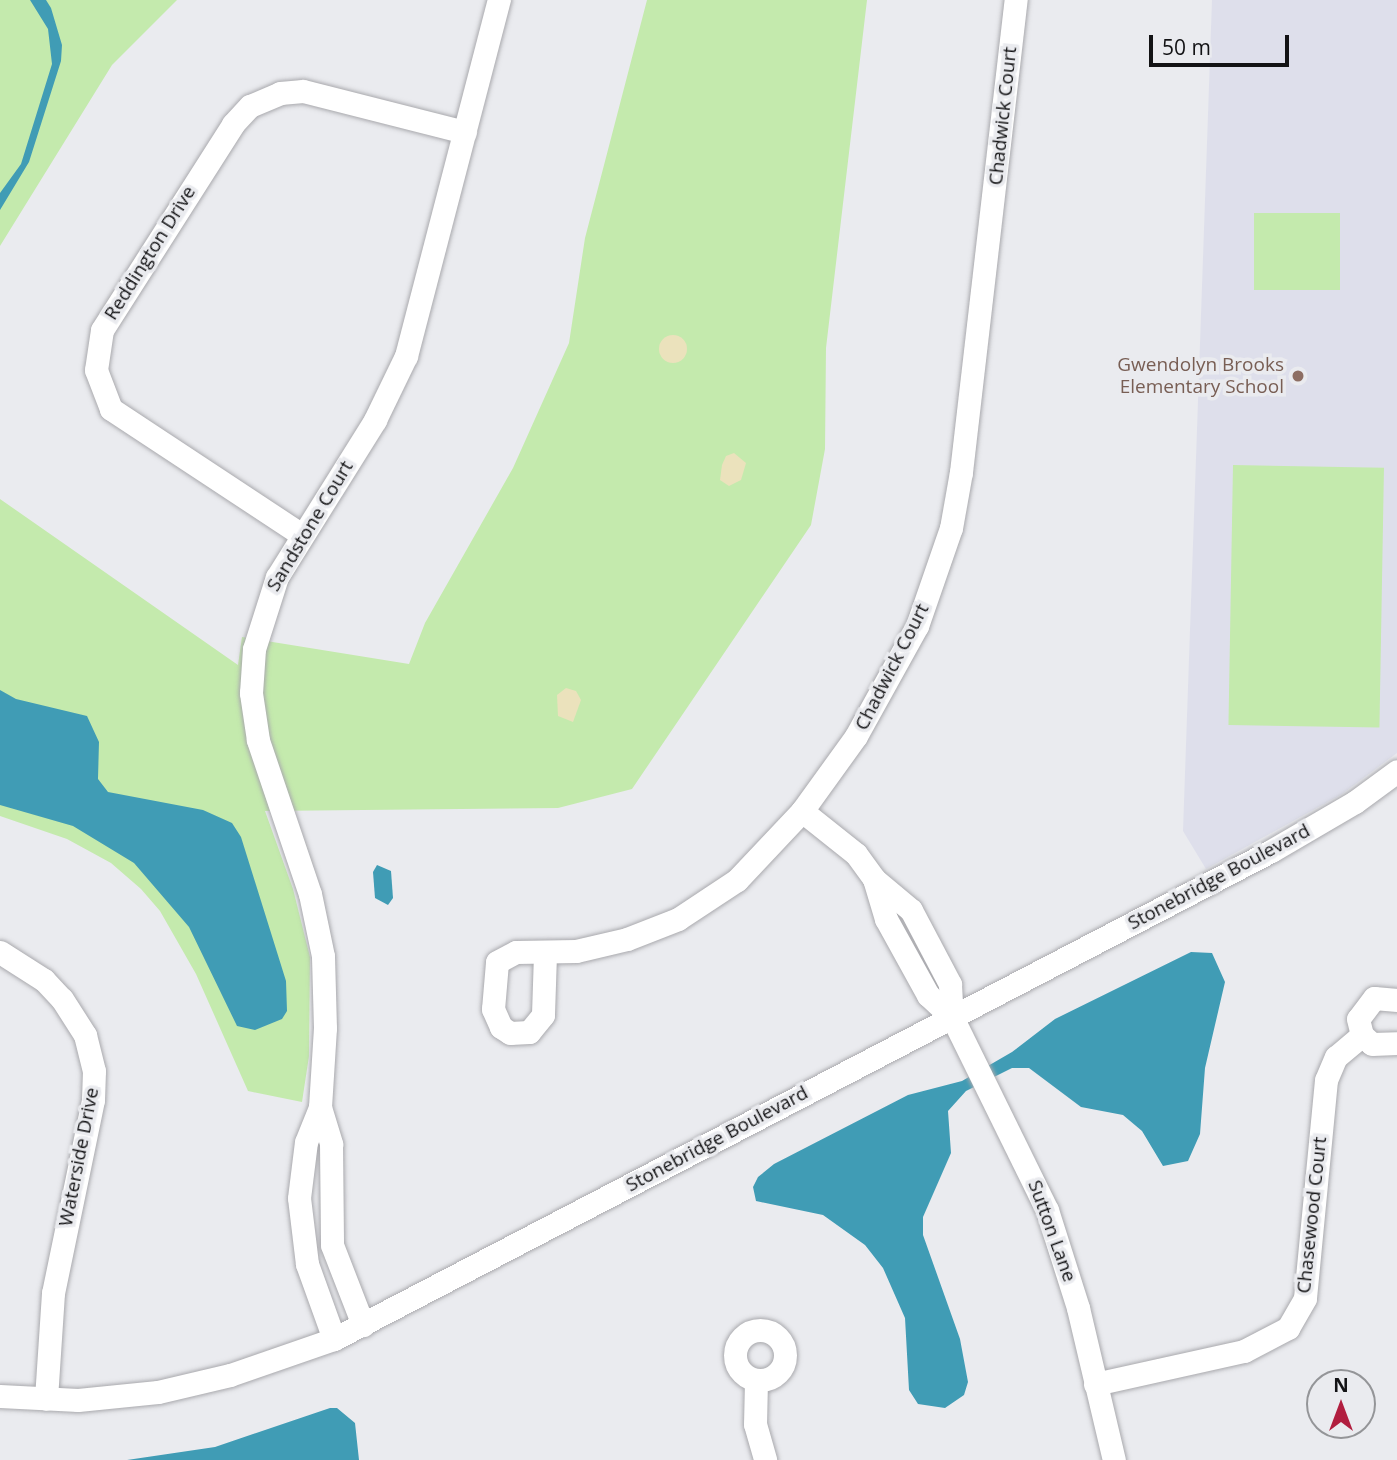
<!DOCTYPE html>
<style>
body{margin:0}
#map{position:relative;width:1397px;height:1460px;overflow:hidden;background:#eaebef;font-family:"Open Sans",sans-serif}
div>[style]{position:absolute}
.built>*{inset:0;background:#dedfeb}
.green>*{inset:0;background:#c4eaad;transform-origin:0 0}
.sand>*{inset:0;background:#ebe2bc}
.round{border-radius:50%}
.water>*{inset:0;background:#409cb5}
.roads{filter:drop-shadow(0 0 2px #a9a9ad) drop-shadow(0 0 2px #a9a9ad)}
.street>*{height:23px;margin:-11.5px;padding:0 11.5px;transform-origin:11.5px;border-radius:11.5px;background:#fff}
.street>.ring{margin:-11.5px;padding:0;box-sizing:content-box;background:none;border:23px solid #fff;border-radius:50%}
.dots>*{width:19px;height:19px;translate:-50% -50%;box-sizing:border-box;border:4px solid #eaebef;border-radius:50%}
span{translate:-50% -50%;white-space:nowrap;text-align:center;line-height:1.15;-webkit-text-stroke:7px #eaebef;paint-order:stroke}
.street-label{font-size:19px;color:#131315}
.education-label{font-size:19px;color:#785e54}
.right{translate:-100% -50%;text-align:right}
.north{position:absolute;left:1306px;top:1369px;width:70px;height:70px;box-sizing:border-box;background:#eaebef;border:2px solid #949598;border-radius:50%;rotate:0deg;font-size:19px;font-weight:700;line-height:28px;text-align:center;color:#131315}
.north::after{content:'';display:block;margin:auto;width:24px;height:32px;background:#b11e3f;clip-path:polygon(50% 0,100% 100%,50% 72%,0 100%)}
.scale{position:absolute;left:1149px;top:35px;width:140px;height:32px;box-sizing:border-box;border:4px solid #131315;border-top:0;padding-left:9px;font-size:21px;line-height:24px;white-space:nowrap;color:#131315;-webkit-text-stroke:5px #eaebef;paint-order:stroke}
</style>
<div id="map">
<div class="built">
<i style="clip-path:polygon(1212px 0,1397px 0,1397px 753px,1342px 794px,1206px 869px,1183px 831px)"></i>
</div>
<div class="green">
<i style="clip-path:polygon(0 0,177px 0,112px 65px,0 246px)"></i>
<i style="clip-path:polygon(647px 0,867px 0,826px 348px,825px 449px,811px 525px,632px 789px,558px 808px,265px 811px,293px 889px,310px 957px,309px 1056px,302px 1102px,248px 1091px,196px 974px,160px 911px,141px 889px,111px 863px,67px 839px,0 816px,0 499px,238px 665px,242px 637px,409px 664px,425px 623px,513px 468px,569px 343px,585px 238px)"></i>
<i style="left:1254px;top:213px;width:86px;height:77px"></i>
<i style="left:1233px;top:465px;width:151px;height:260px;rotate:1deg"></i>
</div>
<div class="sand">
<i class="round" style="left:659px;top:335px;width:28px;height:28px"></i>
<i style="clip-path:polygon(734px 453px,746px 463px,741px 480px,729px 486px,720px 480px,722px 465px,726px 456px)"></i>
<i style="clip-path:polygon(566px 688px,576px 691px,581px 700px,573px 722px,558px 716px,557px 695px)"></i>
</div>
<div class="water">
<i style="clip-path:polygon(30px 0,46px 0,51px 8px,62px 45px,61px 61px,29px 162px,0 210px,0 193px,21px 164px,52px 64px,48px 29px)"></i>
<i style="clip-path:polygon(0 690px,16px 699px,87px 716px,99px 742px,98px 779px,108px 792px,203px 810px,232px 823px,241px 837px,286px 981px,287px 1011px,282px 1019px,255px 1030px,237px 1026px,189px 927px,134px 863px,73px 826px,0 805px)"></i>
<i style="clip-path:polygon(377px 865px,391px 871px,393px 898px,388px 905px,375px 898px,373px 872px)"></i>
<i style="clip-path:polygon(1191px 952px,1212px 953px,1225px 982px,1205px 1068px,1200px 1134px,1188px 1161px,1163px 1166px,1142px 1131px,1123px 1115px,1081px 1107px,1029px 1068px,1012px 1068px,966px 1091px,948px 1111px,951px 1153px,923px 1217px,923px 1235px,960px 1339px,968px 1382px,964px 1395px,945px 1408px,918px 1404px,909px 1390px,905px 1318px,883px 1268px,865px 1245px,823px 1215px,756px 1201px,753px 1187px,758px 1177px,774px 1164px,908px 1095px,962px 1081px,1012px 1052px,1055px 1019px)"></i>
<i style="clip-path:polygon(330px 1408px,337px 1408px,355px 1423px,359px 1460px,127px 1460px,215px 1447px)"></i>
</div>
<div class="roads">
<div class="street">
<i style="left:302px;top:535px;width:229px;rotate:-146.6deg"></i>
<i style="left:111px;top:409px;width:42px;rotate:-111deg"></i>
<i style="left:96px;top:370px;width:40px;rotate:-81.5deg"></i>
<i style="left:102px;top:330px;width:244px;rotate:-57.5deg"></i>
<i style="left:233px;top:124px;width:25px;rotate:-47deg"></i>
<i style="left:250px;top:106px;width:33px;rotate:-23deg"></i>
<i style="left:280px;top:93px;width:23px;rotate:-5deg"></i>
<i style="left:303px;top:91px;width:167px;rotate:14.2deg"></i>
<i style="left:802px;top:811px;width:69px;rotate:38.5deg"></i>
<i style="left:856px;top:854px;width:31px;rotate:54deg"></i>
<i style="left:874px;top:879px;width:48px;rotate:40deg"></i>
<i style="left:911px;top:910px;width:84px;rotate:62.2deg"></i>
<i style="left:950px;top:984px;width:33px;rotate:87deg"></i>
<i style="left:874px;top:879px;width:42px;rotate:73.3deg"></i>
<i style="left:886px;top:919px;width:87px;rotate:61.1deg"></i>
<i style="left:928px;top:995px;width:33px;rotate:43deg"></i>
<i style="left:952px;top:1017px;width:215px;rotate:63.8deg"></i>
<i style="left:1047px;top:1210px;width:103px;rotate:72.4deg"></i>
<i style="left:1078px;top:1308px;width:156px;rotate:76.7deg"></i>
<i style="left:0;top:952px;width:52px;rotate:32.5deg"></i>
<i style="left:44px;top:980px;width:26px;rotate:47deg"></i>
<i style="left:62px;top:999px;width:43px;rotate:57.4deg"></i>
<i style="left:85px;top:1035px;width:37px;rotate:76deg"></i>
<i style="left:94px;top:1071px;width:29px;rotate:92deg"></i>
<i style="left:93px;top:1100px;width:197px;rotate:101.7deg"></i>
<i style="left:53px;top:1293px;width:106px;rotate:93.8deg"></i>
<i style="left:545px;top:954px;width:61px;rotate:91.9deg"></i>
<i style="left:543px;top:1015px;width:22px;rotate:129deg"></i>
<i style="left:529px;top:1032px;width:19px;rotate:177deg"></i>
<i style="left:510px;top:1033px;width:11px;rotate:-146deg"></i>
<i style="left:501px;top:1027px;width:20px;rotate:-114deg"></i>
<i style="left:493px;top:1009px;width:47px;rotate:-85.1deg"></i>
<i style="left:497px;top:962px;width:21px;rotate:-28deg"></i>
<i style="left:516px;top:952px;width:60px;rotate:-1deg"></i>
<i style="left:576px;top:951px;width:52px;rotate:-13.2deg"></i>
<i style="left:627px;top:939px;width:55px;rotate:-21.4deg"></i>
<i style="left:678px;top:919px;width:71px;rotate:-33.5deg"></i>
<i style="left:737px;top:880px;width:95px;rotate:-46.7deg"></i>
<i style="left:802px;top:811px;width:92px;rotate:-54.2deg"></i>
<i style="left:856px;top:736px;width:126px;rotate:-61deg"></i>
<i style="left:917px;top:626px;width:104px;rotate:-70.9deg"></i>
<i style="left:951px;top:528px;width:57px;rotate:-79.9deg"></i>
<i style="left:961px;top:472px;width:475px;rotate:-83.4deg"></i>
<i style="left:1397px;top:1000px;width:23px;rotate:-175deg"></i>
<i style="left:1374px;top:998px;width:26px;rotate:127deg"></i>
<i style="left:1358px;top:1019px;width:16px;rotate:76deg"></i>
<i style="left:1362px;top:1035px;width:13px;rotate:42deg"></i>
<i style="left:1372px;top:1044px;width:25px;rotate:-2deg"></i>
<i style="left:320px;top:1107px;width:39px;rotate:73deg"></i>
<i style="left:331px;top:1144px;width:101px;rotate:89.4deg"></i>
<i style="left:332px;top:1245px;width:86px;rotate:68.8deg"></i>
<i class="ring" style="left:735px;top:1330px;width:27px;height:27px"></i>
<i style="left:334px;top:1339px;width:80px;rotate:-109.8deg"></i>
<i style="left:307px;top:1264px;width:66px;rotate:-96.9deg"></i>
<i style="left:299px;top:1198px;width:56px;rotate:-82.9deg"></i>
<i style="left:306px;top:1142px;width:38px;rotate:-68deg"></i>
<i style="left:320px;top:1107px;width:79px;rotate:-86.4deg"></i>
<i style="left:325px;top:1028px;width:72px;rotate:-91.6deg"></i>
<i style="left:323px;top:956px;width:63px;rotate:-101.8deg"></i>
<i style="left:310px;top:894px;width:163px;rotate:-108.7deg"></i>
<i style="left:258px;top:740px;width:48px;rotate:-98.5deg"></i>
<i style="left:251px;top:693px;width:44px;rotate:-86.1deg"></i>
<i style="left:254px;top:649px;width:76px;rotate:-72.3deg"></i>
<i style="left:277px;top:577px;width:185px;rotate:-58deg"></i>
<i style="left:375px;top:420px;width:71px;rotate:-64.2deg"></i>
<i style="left:406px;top:356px;width:368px;rotate:-75.4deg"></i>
<i style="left:756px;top:1381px;width:43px;rotate:91.3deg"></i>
<i style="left:755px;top:1424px;width:37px;rotate:74deg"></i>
<i style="left:1095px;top:1384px;width:153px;rotate:-12.5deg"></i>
<i style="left:1244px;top:1351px;width:50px;rotate:-27.6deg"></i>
<i style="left:1288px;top:1328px;width:34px;rotate:-60deg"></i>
<i style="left:1305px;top:1298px;width:219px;rotate:-84.5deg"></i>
<i style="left:1326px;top:1080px;width:25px;rotate:-67deg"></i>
<i style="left:1336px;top:1057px;width:34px;rotate:-40deg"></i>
<i style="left:0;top:1396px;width:78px;rotate:2.9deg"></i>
<i style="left:78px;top:1400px;width:80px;rotate:-5.7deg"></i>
<i style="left:158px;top:1392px;width:74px;rotate:-13.3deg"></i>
<i style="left:230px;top:1375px;width:110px;rotate:-19.1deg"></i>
<i style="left:334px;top:1339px;width:1056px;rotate:-27.51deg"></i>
<i style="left:1271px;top:851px;width:97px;rotate:-30.3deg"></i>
<i style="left:1355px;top:802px;width:52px;rotate:-36.4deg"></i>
</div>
</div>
<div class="dots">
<i style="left:1298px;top:376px;background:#8d6e63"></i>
</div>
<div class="street-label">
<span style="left:1003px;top:116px;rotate:-84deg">Chadwick Court</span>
<span style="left:150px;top:253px;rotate:-58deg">Reddington Drive</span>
<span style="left:310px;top:526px;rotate:-59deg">Sandstone Court</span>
<span style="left:892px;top:667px;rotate:-63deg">Chadwick Court</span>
<span style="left:1219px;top:877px;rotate:-28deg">Stonebridge Boulevard</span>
<span style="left:717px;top:1139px;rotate:-28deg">Stonebridge Boulevard</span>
<span style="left:79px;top:1157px;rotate:-79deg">Waterside Drive</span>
<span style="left:1312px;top:1215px;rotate:-84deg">Chasewood Court</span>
<span style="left:1052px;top:1231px;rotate:70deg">Sutton Lane</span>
</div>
<div class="education-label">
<span class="right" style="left:1284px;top:376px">Gwendolyn Brooks<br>Elementary School</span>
</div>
<div class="north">N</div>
<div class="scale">50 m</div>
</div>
